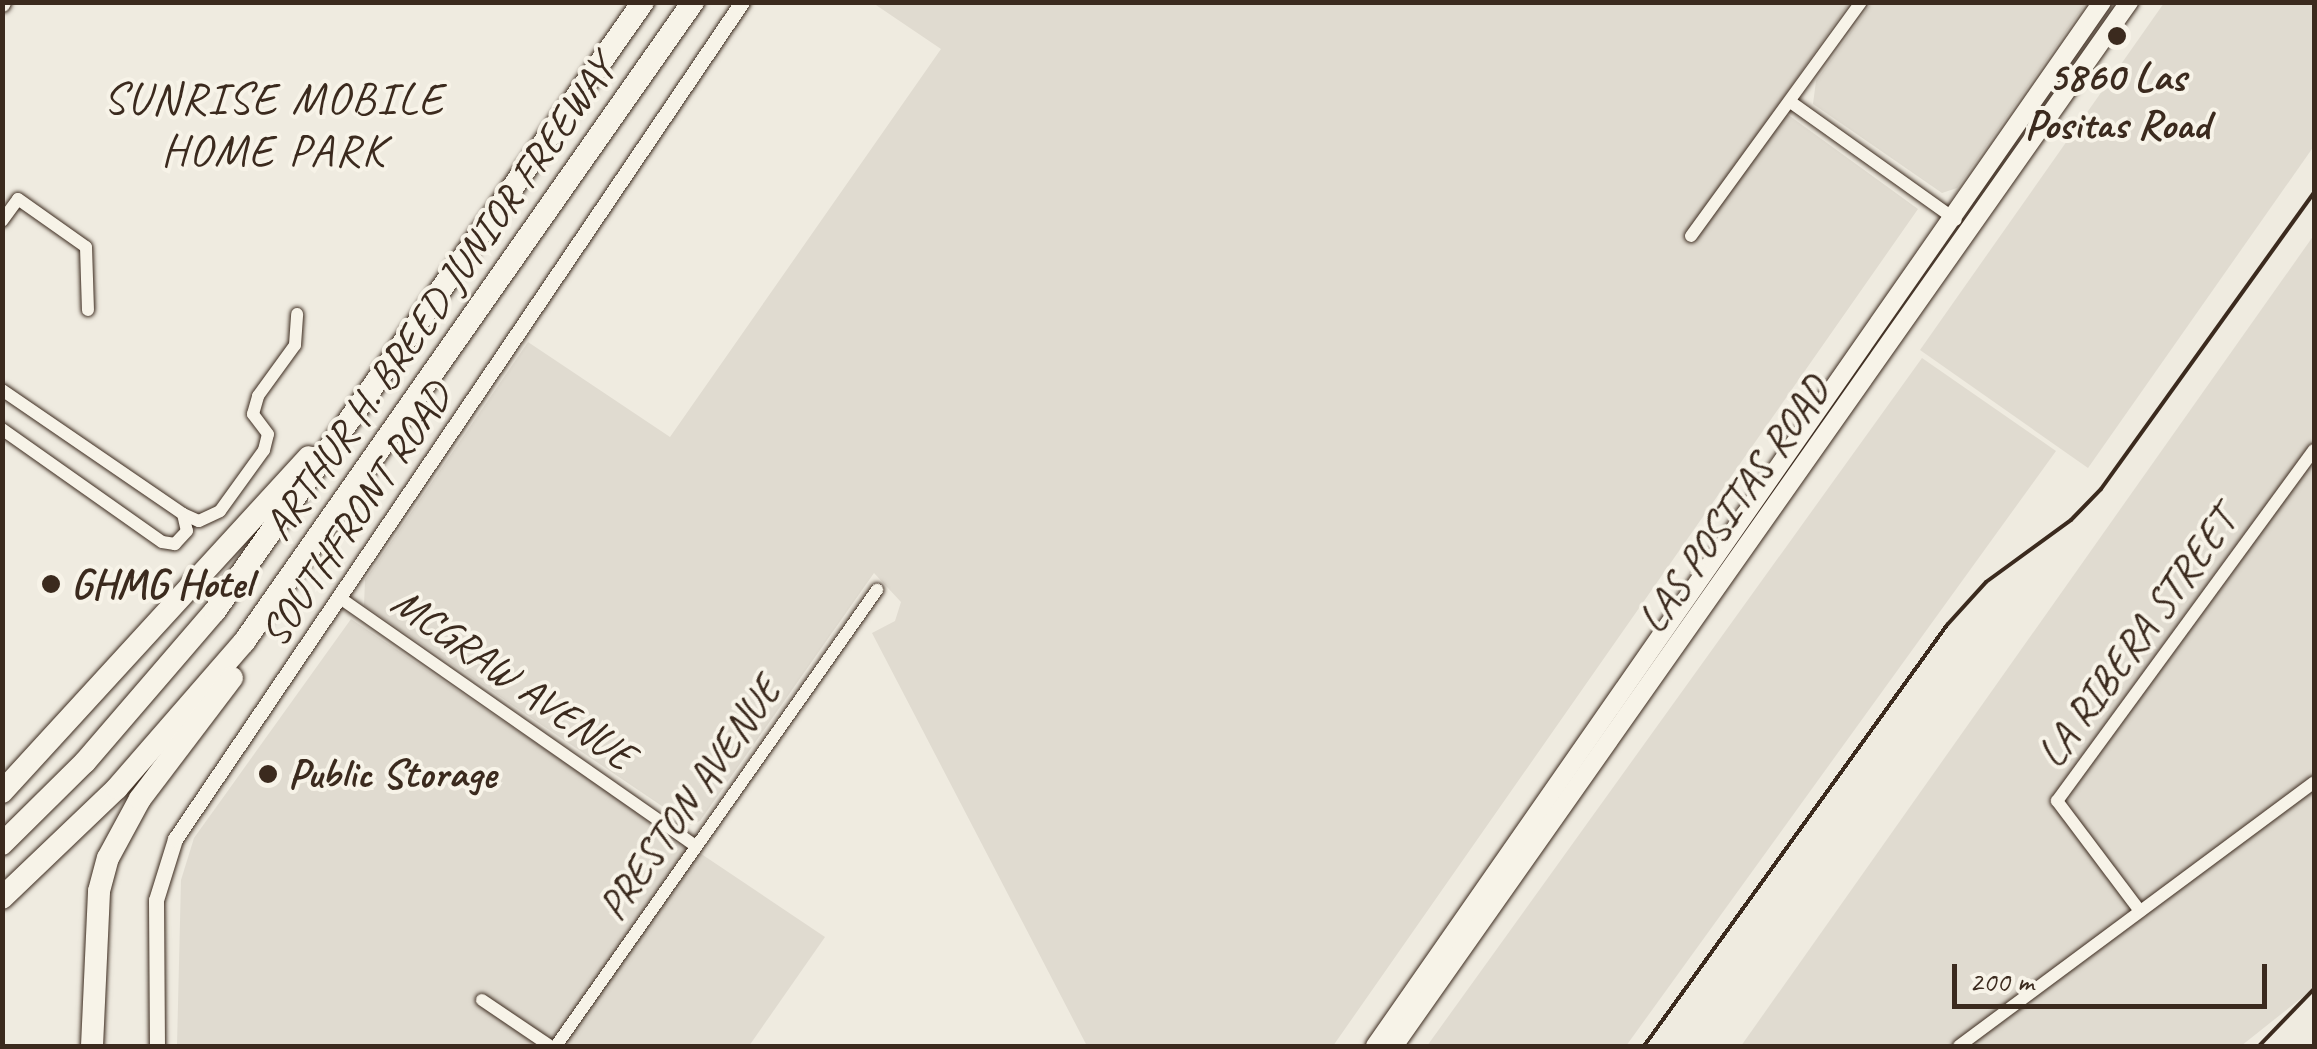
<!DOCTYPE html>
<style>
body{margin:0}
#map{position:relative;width:2317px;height:1049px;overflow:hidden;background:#efebe0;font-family:Caveat,sans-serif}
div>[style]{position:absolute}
.built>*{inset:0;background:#e0dbd0}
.roads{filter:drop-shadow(0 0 2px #3b2a1e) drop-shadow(0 0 2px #3b2a1e)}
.minor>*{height:12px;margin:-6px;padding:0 6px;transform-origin:6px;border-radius:6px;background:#f7f3e8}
.tertiary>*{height:15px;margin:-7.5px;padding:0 7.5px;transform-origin:7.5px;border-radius:7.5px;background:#f7f3e8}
.secondary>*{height:18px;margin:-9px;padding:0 9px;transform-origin:9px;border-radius:9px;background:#f7f3e8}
.motorway>*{height:22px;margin:-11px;padding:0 11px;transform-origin:11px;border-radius:11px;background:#f7f3e8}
.rail>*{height:4px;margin:-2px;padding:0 2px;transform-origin:2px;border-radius:2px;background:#3b2a1e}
.dots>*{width:28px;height:28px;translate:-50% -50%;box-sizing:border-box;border:5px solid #f7f3e8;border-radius:50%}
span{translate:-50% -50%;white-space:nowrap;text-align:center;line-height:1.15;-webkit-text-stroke:8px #f7f3e8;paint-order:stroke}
.poi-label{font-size:42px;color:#3b2a1e;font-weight:700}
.left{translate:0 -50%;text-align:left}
.street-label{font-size:42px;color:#3b2a1e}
.neighbourhood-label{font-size:45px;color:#3b2a1e;letter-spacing:2.5px}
.frame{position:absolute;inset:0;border:5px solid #3b2a1e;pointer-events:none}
.scale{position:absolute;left:1952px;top:964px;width:315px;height:45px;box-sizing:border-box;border:5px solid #3b2a1e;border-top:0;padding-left:12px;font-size:30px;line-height:35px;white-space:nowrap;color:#3b2a1e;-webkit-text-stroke:8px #f7f3e8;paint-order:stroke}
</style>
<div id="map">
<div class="built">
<i style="clip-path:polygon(1872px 2px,2086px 2px,2086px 3px,1957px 188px,1942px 193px,1813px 104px,1816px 81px)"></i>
<i style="clip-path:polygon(873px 3px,1849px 3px,1783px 98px,1783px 111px,1918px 209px,1333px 1046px,1087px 1046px,872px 633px,895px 621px,901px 602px,874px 573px,700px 821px,690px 825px,364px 605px,365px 580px,528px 342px,670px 437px,941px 49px)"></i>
<i style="clip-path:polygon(2164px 3px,2314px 3px,2314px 146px,2088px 468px,1920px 350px)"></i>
<i style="clip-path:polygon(2314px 235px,2314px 988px,2241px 1046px,1741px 1046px)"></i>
<i style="clip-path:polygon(1922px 358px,2056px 451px,1626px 1046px,1427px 1046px)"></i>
<i style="clip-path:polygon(351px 619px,825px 937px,749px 1046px,177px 1046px,181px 880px,194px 838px)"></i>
</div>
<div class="roads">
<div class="minor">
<i style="left:1792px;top:103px;width:201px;rotate:35.5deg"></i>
<i style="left:2px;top:221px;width:27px;rotate:-54deg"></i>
<i style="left:18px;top:199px;width:83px;rotate:35.2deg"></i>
<i style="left:86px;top:247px;width:63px;rotate:88.2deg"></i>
<i style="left:1691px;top:236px;width:289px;rotate:-54deg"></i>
<i style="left:2px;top:390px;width:219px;rotate:34.4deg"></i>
<i style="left:183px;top:514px;width:17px;rotate:77deg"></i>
<i style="left:187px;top:531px;width:18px;rotate:133deg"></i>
<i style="left:175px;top:544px;width:13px;rotate:-171deg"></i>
<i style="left:162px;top:542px;width:196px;rotate:-144.8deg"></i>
<i style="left:183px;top:514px;width:17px;rotate:24deg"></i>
<i style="left:199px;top:521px;width:23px;rotate:-25deg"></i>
<i style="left:220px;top:511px;width:75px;rotate:-54.2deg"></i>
<i style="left:264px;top:450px;width:16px;rotate:-76deg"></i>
<i style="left:268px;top:434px;width:25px;rotate:-127deg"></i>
<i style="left:253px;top:414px;width:19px;rotate:-74deg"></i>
<i style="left:258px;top:396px;width:63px;rotate:-54deg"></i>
<i style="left:295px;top:345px;width:31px;rotate:-86deg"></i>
<i style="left:343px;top:600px;width:429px;rotate:34.9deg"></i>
<i style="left:2140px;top:911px;width:138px;rotate:-127deg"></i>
<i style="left:2057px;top:801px;width:435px;rotate:-53.8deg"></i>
<i style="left:482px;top:1000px;width:82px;rotate:34.1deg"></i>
<i style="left:556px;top:1046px;width:558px;rotate:-54.86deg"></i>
<i style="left:1959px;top:1046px;width:442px;rotate:-36.6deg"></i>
</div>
<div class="tertiary">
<i style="left:2px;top:4px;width:2px;rotate:-63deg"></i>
<i style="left:157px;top:1046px;width:146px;rotate:-90.4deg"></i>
<i style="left:156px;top:900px;width:64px;rotate:-72.7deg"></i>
<i style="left:175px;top:839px;width:1011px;rotate:-55.89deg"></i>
</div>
<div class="secondary">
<i style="left:1375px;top:1046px;width:1272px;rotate:-55.15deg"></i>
<i style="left:1394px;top:1046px;width:1277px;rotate:-54.85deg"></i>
</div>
<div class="motorway">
<i style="left:2px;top:792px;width:454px;rotate:-47.5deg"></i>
<i style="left:2px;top:844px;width:117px;rotate:-44.7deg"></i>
<i style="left:85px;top:762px;width:199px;rotate:-49.3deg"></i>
<i style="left:215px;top:611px;width:744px;rotate:-54.9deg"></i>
<i style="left:2px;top:898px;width:159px;rotate:-43.7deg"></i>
<i style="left:117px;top:788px;width:194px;rotate:-49deg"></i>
<i style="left:244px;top:642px;width:782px;rotate:-54.95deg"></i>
<i style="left:92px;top:1046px;width:155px;rotate:-87.4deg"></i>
<i style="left:99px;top:891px;width:34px;rotate:-75deg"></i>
<i style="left:108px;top:858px;width:67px;rotate:-61.5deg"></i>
<i style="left:140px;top:799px;width:152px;rotate:-52.8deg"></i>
</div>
</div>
<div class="rail">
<i style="left:1644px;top:1046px;width:519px;rotate:-54.26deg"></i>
<i style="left:1947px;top:625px;width:58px;rotate:-47.8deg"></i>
<i style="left:1986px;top:582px;width:105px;rotate:-36.1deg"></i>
<i style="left:2071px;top:520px;width:43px;rotate:-45.9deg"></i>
<i style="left:2101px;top:489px;width:365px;rotate:-54.3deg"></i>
<i style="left:2259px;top:1046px;width:79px;rotate:-46deg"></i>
</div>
<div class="dots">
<i style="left:2117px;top:36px;background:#3b2a1e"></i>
<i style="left:51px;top:584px;background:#3b2a1e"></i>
<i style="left:268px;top:774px;background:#3b2a1e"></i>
</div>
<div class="poi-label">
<span style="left:2117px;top:101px">5860 Las<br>Positas Road</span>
<span class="left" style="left:71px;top:584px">GHMG Hotel</span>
<span class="left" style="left:288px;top:774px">Public Storage</span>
</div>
<div class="street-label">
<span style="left:440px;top:298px;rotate:-55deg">ARTHUR H. BREED JUNIOR FREEWAY</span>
<span style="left:1734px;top:505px;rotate:-55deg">LAS POSITAS ROAD</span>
<span style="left:356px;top:515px;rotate:-56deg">SOUTHFRONT ROAD</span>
<span style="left:2137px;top:638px;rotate:-54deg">LA RIBERA STREET</span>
<span style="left:513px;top:679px;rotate:35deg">MCGRAW AVENUE</span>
<span style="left:690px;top:799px;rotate:-55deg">PRESTON AVENUE</span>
</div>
<div class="neighbourhood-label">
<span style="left:274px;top:125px">SUNRISE MOBILE<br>HOME PARK</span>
</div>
<div class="frame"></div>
<div class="scale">200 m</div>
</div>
